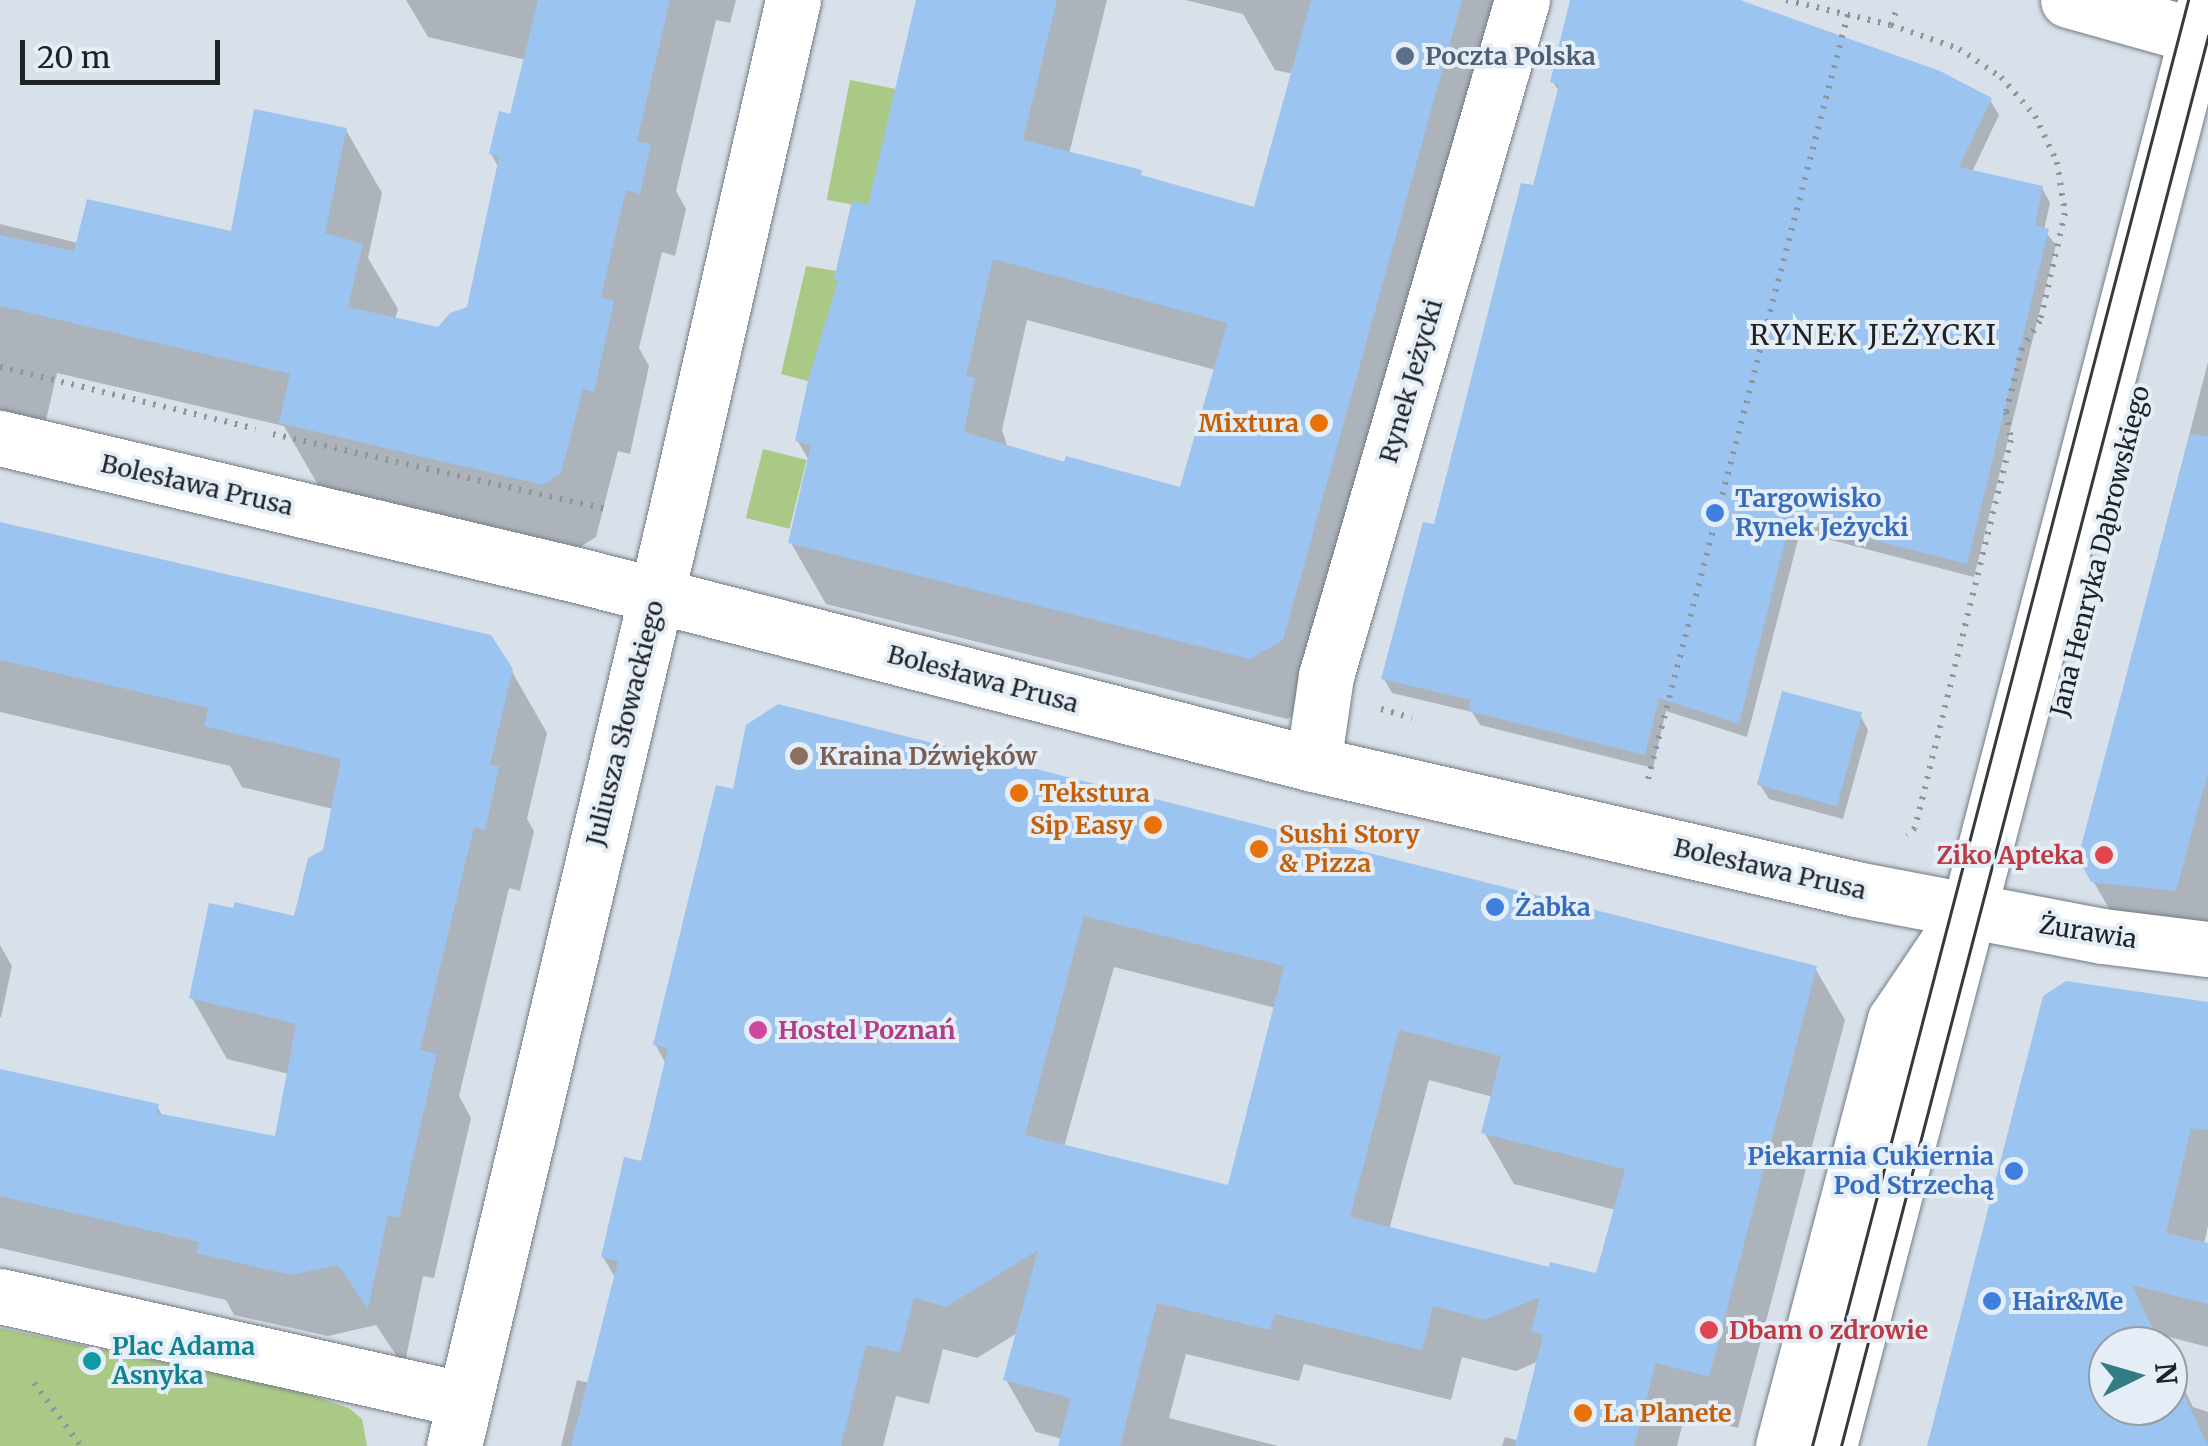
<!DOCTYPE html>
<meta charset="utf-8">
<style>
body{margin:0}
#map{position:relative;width:2208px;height:1446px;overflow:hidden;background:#d8e0ea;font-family:Merriweather,serif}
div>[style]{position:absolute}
.green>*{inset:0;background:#abc986;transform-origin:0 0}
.shadow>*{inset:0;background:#0003}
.building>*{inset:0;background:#9bc4f0;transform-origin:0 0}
.path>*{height:6px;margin-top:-3px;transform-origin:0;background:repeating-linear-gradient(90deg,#8f959c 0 2.5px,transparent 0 10.5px)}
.roads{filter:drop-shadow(0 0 2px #747b84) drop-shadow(0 0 2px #747b84)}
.street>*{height:55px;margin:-27.5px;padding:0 27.5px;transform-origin:27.5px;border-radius:27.5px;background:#fff}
.secondary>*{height:55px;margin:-27.5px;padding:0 27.5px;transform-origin:27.5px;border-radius:27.5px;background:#fff}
.tram>*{height:2.5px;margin:-1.25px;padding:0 1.25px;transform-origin:1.25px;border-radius:1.25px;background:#363a3d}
.dots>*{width:28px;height:28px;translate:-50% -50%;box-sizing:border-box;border:5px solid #e5eef7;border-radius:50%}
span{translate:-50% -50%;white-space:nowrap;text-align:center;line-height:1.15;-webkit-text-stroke:8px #e5eef7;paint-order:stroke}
.service-label{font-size:25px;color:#4e5e75;font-weight:700}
.left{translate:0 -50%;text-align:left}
.street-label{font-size:25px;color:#202326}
.food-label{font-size:25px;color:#c56008;font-weight:700}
.right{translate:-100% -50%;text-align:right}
.shop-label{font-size:25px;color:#366cbe;font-weight:700}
.education-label{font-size:25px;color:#785e54;font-weight:700}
.health-label{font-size:25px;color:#be3a42;font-weight:700}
.hotel-label{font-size:25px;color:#b23c85;font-weight:700}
.culture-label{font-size:25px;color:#0d838f;font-weight:700}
.neighbourhood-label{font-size:28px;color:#202326;letter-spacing:2.5px}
.north{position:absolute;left:2088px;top:1326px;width:100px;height:100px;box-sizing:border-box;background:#e5eef7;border:2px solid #969da3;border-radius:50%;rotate:85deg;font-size:28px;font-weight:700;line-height:40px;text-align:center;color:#202326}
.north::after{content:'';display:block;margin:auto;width:35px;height:45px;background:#347c83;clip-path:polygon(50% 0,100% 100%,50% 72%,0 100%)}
.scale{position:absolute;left:20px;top:40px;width:200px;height:45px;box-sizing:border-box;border:5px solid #202326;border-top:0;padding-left:12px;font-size:30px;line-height:35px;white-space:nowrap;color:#202326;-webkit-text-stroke:8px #e5eef7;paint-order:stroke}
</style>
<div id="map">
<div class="green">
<i style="left:850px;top:80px;width:47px;height:122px;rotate:11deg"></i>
<i style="clip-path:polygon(806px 266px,836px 271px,834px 279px,850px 283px,808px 381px,781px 374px)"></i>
<i style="left:763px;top:449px;width:45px;height:71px;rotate:14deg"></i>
<i style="clip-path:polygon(0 1328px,295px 1390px,349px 1408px,362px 1419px,367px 1446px,0 1446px)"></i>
</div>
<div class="shadow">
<i style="clip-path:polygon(406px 0,736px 0,730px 23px,716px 20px,676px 191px,686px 209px,675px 256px,662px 252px,639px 348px,649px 366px,630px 454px,618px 451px,596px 537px,580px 547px,318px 485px,284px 426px,57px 373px,46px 420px,0 410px,0 224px,78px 243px,233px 234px,346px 130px,382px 193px,368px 258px,398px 309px,395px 320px,439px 329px,469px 309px,499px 168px,491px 154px,511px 117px,526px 60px,428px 37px)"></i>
<i style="clip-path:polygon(evenodd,919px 0,1107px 0,1069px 154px,1256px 210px,1294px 74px,1275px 70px,1243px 14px,1185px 0,1513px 0,1318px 702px,1287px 719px,826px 604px,791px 543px,810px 462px,797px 440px,840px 284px,836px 279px,870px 209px,919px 0,1027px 320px,1216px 370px,1182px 490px,1008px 448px,1002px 430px,1027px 320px)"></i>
<i style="clip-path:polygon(1572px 0,1733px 0,1990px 100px,1999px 115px,1972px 172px,2042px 188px,2050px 203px,2044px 230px,2056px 245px,1974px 577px,1800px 532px,1747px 737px,1666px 711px,1653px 768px,1480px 725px,1472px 712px,1392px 693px,1384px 679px,1436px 527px,1535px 188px,1560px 93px,1553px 82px)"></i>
<i style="clip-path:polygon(2208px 362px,2208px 949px,2127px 940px,2080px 858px)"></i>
<i style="clip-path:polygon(0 523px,511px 670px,547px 733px,527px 819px,534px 831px,520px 891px,509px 888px,459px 1096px,471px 1118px,434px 1278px,423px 1276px,404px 1367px,376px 1325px,328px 1336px,234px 1315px,226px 1300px,0 1248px,0 1071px,157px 1106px,163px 1117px,277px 1139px,289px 1074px,227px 1059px,192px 998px,296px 919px,325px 852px,333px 809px,242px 787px,230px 766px,0 712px)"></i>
<i style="clip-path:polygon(1860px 715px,1868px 730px,1843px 819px,1769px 799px,1760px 785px)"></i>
<i style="clip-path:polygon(evenodd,718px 788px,1815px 968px,1845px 1020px,1738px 1428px,1685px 1414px,1677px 1446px,1502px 1446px,1505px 1437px,1519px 1441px,1539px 1361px,1516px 1371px,1462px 1357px,1451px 1400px,1304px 1364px,1299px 1381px,1186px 1354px,1169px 1418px,1278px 1446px,1061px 1446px,1063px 1439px,1036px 1432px,1006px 1380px,1019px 1332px,977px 1358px,943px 1349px,929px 1404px,896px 1396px,883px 1446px,561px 1446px,577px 1380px,590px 1383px,616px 1279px,603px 1257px,643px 1164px,667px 1066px,655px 1044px,718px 788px,1114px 967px,1276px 1008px,1229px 1188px,1064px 1147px,1114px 967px,718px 788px,1429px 1080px,1493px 1097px,1484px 1132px,1514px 1184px,1616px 1210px,1598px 1276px,1551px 1270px,1389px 1230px,1429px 1080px)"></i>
<i style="clip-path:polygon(0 945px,12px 966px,1px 1017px,0 1017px)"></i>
<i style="clip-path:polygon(2208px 1004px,2208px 1226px,2204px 1244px,2208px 1246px,2208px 1347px,2157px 1334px,2163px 1346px,2108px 1346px,2108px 1406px,2168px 1406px,2168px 1356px,2193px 1407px,2208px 1412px,2208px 1446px,1929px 1446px)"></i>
</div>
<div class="building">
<i style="clip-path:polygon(538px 0,670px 0,637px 141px,651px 144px,640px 194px,626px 190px,601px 297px,614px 301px,594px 392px,583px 389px,561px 473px,543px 485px,279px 423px,290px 374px,0 306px,0 235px,74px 251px,87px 199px,231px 231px,254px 109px,347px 128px,325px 233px,363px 244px,348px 307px,438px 327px,450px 313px,467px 307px,499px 157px,489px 154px,499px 111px,510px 114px)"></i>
<i style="clip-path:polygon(evenodd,916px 0,1057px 0,1023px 140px,1142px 170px,1141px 175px,1254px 207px,1311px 0,1462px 0,1283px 640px,1250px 659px,788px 543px,811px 445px,795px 441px,808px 381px,838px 280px,834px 279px,852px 201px,868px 205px,916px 0,993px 259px,1227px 323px,1180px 487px,1066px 456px,1064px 462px,964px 432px,975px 378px,966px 376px,993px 259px)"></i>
<i style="clip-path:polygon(1570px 0,1740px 0,1940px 71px,1992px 98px,1959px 167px,2043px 186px,2035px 225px,2049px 229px,1967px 564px,1791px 519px,1739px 724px,1659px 698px,1645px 755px,1469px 711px,1471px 700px,1381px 679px,1423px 522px,1434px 524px,1521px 183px,1533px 185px,1559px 85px,1550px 82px)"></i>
<i style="clip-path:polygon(2190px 434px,2208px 436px,2208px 772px,2176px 891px,2091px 882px,2078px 858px)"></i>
<i style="clip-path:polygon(0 522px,491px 635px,513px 669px,490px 764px,499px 767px,485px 830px,474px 827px,420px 1050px,437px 1054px,399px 1218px,388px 1215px,368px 1309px,338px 1265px,291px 1275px,196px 1253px,199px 1242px,0 1196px,0 1069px,159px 1104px,157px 1113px,275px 1136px,296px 1024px,189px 998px,209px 903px,233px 908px,235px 902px,294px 916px,308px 858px,323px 850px,341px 759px,204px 726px,208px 708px,0 660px)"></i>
<i style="left:1782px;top:691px;width:83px;height:97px;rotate:15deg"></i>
<i style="clip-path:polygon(evenodd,778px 704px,1817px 966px,1709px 1377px,1656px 1363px,1634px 1446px,1515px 1446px,1543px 1335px,1531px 1331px,1540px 1297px,1485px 1320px,1433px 1306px,1422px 1350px,1275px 1314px,1270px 1330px,1157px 1303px,1120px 1446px,1058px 1446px,1071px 1398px,1003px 1380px,1038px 1250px,946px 1307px,914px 1298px,900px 1353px,866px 1345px,841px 1446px,571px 1446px,618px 1261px,601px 1257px,624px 1157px,641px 1161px,668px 1048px,653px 1045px,716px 785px,733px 789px,746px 725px,778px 704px,1084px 916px,1284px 966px,1228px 1185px,1025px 1135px,1084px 916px,778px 704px,1399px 1030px,1501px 1056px,1481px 1133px,1625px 1169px,1596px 1273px,1550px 1262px,1549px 1267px,1350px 1217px,1399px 1030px)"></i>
<i style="clip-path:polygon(2066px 981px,2208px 1002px,2208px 1130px,2191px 1128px,2166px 1233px,2208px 1243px,2208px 1304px,2132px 1285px,2161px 1346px,2108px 1346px,2108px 1406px,2168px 1406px,2168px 1360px,2208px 1446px,1927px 1446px,2043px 996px)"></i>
</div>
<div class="path">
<i style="left:1786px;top:0;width:108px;rotate:13.4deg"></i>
<i style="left:1891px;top:25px;width:72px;rotate:19.4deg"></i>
<i style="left:1959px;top:49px;width:50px;rotate:33.7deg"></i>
<i style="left:2001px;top:77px;width:52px;rotate:48.9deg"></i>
<i style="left:2035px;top:116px;width:51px;rotate:64.4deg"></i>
<i style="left:2057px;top:162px;width:52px;rotate:81.1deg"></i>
<i style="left:2065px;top:213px;width:111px;rotate:103deg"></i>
<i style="left:2040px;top:321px;width:32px;rotate:124deg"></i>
<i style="left:2022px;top:348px;width:66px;rotate:104deg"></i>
<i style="left:2006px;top:412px;width:28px;rotate:80deg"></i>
<i style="left:2011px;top:440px;width:400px;rotate:103.9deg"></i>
<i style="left:1915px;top:828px;width:11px;rotate:139deg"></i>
<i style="left:1891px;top:25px;width:20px;rotate:-70deg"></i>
<i style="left:0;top:367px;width:263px;rotate:13.6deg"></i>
<i style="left:273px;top:434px;width:344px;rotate:12.7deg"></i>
<i style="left:1381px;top:709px;width:32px;rotate:16deg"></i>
<i style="left:1648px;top:779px;width:791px;rotate:-75.35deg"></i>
<i style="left:34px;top:1383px;width:79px;rotate:53.3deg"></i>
</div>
<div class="roads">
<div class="street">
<i style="left:0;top:438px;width:597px;rotate:13.36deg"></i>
<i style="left:581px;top:576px;width:756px;rotate:14.4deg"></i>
<i style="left:1313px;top:764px;width:557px;rotate:12.96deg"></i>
<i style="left:1856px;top:889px;width:251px;rotate:10.8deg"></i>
<i style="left:2103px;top:936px;width:106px;rotate:7.1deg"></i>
<i style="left:1313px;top:764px;width:89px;rotate:-81.6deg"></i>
<i style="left:1326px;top:676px;width:704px;rotate:-73.83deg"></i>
<i style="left:0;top:1296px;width:476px;rotate:12.6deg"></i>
<i style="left:454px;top:1446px;width:960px;rotate:-76.63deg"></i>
<i style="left:676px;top:512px;width:525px;rotate:-77.13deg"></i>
</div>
<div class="secondary">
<i style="left:2068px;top:0;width:134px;rotate:15.6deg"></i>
<i style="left:1783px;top:1446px;width:440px;rotate:-75.3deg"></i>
<i style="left:1895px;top:1020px;width:93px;rotate:-56deg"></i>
<i style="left:1829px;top:1446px;width:1494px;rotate:-75.39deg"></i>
</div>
</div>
<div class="tram">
<i style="left:1812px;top:1446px;width:1494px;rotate:-75.42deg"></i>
<i style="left:1841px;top:1446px;width:1457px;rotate:-75.41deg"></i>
</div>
<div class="dots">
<i style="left:1405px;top:56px;background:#5c6f8a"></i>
<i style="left:1319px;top:423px;background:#e8710a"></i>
<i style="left:1715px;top:513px;background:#3f7fe0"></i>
<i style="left:799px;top:756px;background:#8d6e63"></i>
<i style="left:1019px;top:793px;background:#e8710a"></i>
<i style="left:1153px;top:825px;background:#e8710a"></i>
<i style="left:1259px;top:849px;background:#e8710a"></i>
<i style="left:2104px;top:855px;background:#e0444e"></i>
<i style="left:1495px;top:907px;background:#3f7fe0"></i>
<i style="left:758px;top:1030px;background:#d1479c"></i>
<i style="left:2014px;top:1171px;background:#3f7fe0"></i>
<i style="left:1992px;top:1301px;background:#3f7fe0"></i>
<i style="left:1709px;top:1330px;background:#e0444e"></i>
<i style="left:92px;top:1361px;background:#0f9aa8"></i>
<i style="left:1583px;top:1413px;background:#e8710a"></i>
</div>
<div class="service-label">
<span class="left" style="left:1425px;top:56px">Poczta Polska</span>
</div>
<div class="street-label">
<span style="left:1411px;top:381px;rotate:-74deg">Rynek Jeżycki</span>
<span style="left:197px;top:485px;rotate:13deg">Bolesława Prusa</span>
<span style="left:2100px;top:551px;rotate:-76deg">Jana Henryka Dąbrowskiego</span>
<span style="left:983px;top:679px;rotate:15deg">Bolesława Prusa</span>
<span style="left:625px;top:723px;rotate:-76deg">Juliusza Słowackiego</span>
<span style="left:1770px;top:869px;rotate:13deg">Bolesława Prusa</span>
<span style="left:2088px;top:932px;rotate:9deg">Żurawia</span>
</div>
<div class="food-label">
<span class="right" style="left:1299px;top:423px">Mixtura</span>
<span class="left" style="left:1039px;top:793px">Tekstura</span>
<span class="right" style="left:1133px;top:825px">Sip Easy</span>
<span class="left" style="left:1279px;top:849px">Sushi Story<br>&amp; Pizza</span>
<span class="left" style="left:1603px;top:1413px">La Planete</span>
</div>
<div class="shop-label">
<span class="left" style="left:1735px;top:513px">Targowisko<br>Rynek Jeżycki</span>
<span class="left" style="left:1515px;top:907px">Żabka</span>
<span class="right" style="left:1994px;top:1171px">Piekarnia Cukiernia<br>Pod Strzechą</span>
<span class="left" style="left:2012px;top:1301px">Hair&amp;Me</span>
</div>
<div class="education-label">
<span class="left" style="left:819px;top:756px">Kraina Dźwięków</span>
</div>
<div class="health-label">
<span class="right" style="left:2084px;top:855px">Ziko Apteka</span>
<span class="left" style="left:1729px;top:1330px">Dbam o zdrowie</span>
</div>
<div class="hotel-label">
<span class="left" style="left:778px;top:1030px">Hostel Poznań</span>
</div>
<div class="culture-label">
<span class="left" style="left:112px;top:1361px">Plac Adama<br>Asnyka</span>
</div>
<div class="neighbourhood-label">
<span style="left:1874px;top:335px">RYNEK JEŻYCKI</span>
</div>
<div class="north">N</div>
<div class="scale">20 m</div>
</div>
